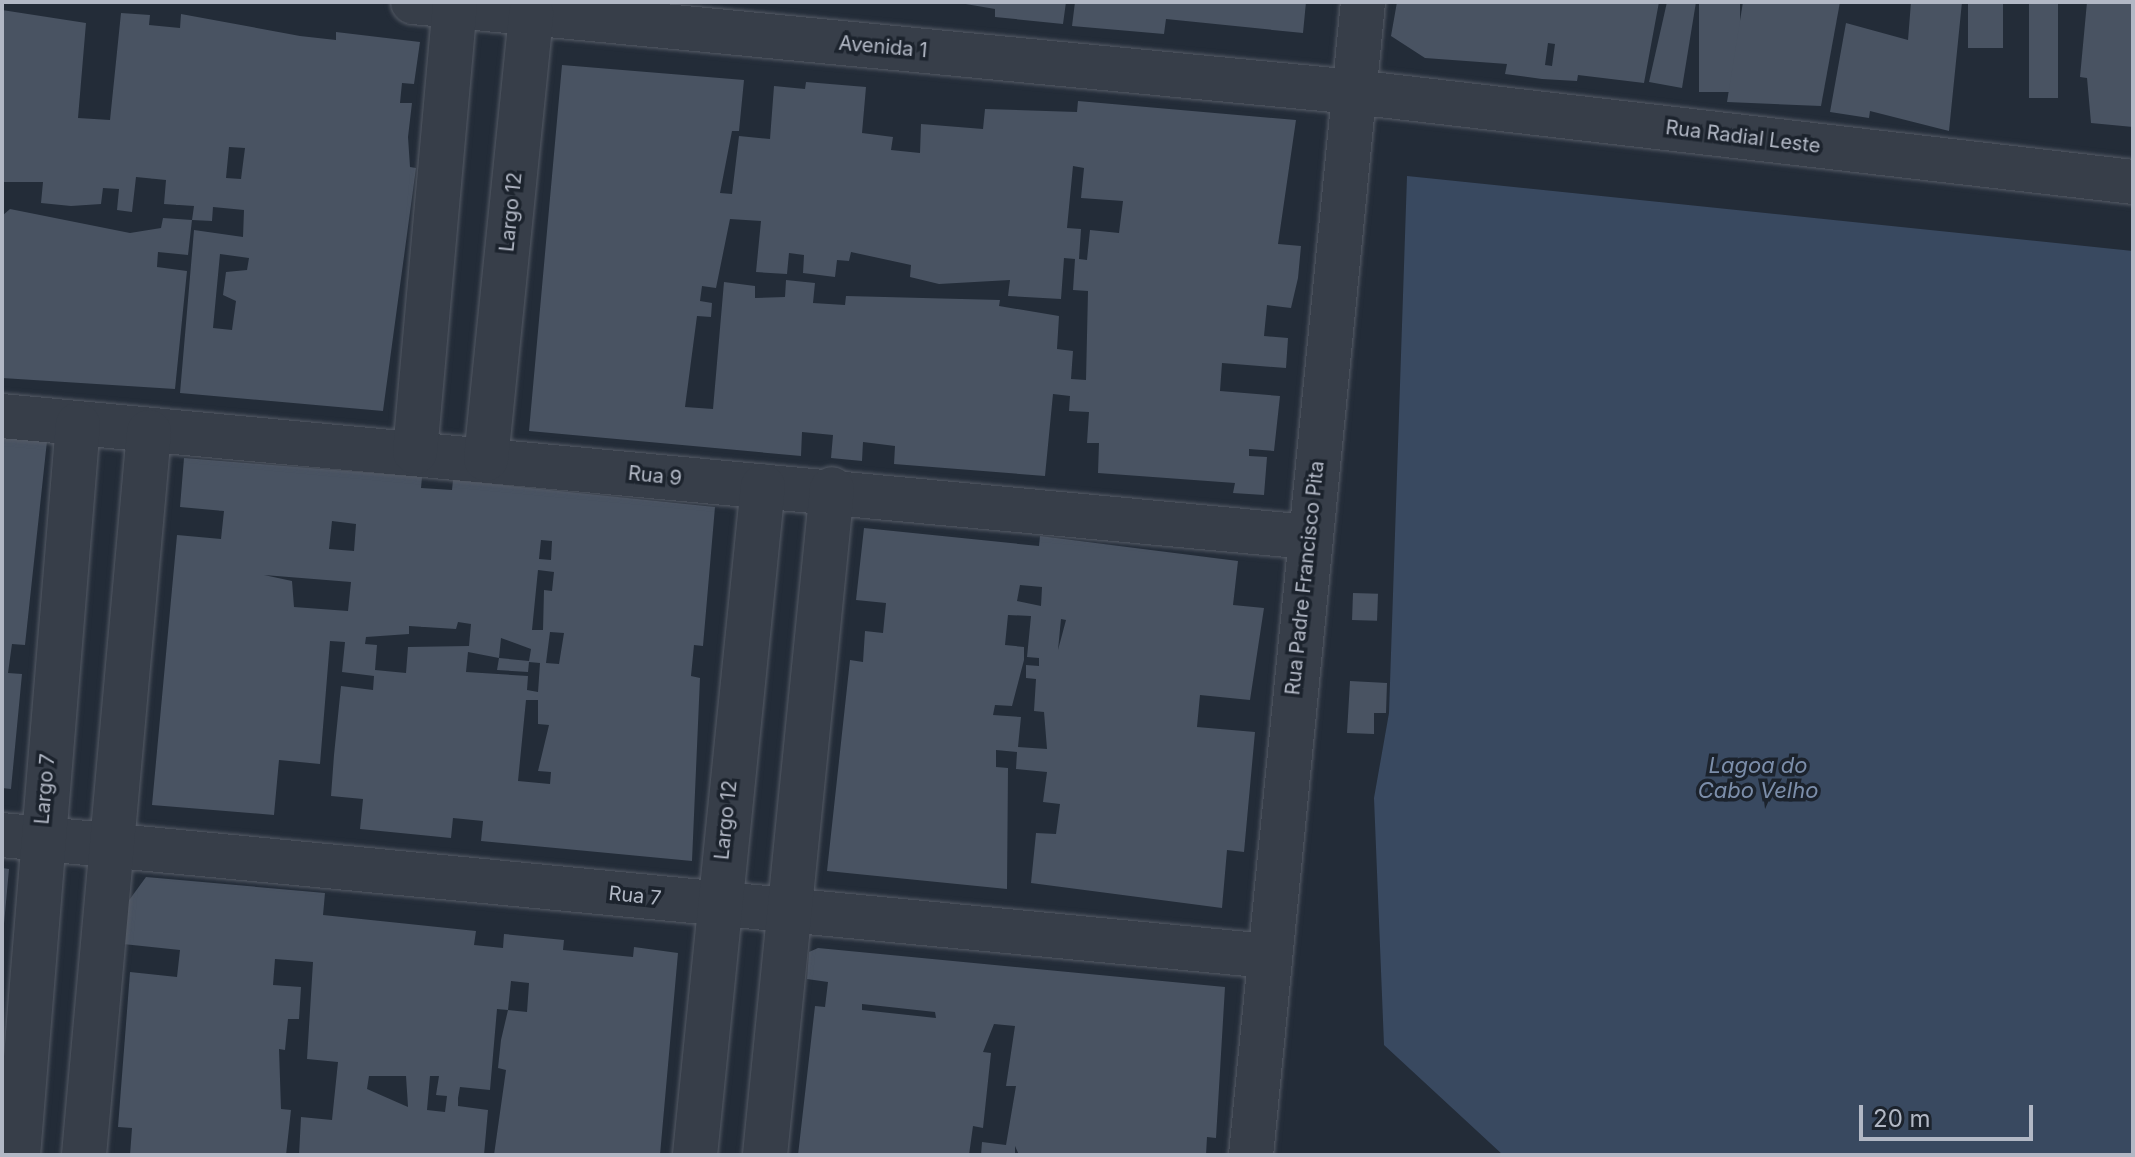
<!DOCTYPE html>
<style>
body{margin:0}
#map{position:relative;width:2135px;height:1157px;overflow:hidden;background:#232c38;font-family:Inter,sans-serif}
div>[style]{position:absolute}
.water>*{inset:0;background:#394960}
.building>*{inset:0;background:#495362;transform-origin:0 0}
.roads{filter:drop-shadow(0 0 2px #555b66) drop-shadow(0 0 2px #555b66)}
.minor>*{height:44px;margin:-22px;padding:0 22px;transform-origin:22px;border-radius:22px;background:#373e49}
span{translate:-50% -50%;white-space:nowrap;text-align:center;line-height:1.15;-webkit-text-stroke:7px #1c232d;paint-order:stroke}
.street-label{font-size:20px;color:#b2b8c5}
.water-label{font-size:22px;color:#7c8eaa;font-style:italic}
.frame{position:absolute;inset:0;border:4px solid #b2b8c5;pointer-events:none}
.scale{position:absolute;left:1859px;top:1105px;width:174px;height:36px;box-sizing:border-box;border:4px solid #b2b8c5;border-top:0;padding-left:10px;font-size:24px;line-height:28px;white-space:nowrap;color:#b2b8c5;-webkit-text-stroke:6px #1c232d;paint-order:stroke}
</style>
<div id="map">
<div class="water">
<i style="clip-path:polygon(1407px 176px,2133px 251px,2133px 1155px,1503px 1155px,1384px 1045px,1374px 798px,1389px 713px)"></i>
</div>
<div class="building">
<i style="clip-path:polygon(954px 2px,1066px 2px,1063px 24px,995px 17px,995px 9px)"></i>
<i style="clip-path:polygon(1075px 2px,1306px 2px,1303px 33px,1166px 19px,1164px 34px,1072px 26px)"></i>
<i style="clip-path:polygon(evenodd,1397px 2px,1659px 2px,1644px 83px,1578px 75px,1577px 81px,1542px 79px,1505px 74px,1507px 64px,1425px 58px,1391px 36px,1397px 2px,1548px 43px,1555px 44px,1552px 66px,1545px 65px,1548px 43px)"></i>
<i style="clip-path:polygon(1667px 2px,1696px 2px,1682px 88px,1649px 82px)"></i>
<i style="left:1699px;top:2px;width:41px;height:90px"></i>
<i style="clip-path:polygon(1743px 2px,1840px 2px,1821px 106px,1727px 102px)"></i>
<i style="clip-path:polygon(1911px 2px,1962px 2px,1949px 131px,1870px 111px,1869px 118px,1830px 112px,1846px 23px,1908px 40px)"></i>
<i style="left:1968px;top:2px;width:35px;height:46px"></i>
<i style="left:2029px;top:2px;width:29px;height:96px"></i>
<i style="clip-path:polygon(2087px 2px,2133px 2px,2133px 127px,2091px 123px,2087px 78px,2080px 77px)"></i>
<i style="clip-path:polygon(evenodd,2px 10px,86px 23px,78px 118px,110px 120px,121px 13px,150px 15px,149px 25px,180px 28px,181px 14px,300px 36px,336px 40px,336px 32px,420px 42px,414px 84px,402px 83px,400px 103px,412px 103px,408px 137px,410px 167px,416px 168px,383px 411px,180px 393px,194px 230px,243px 237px,244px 210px,213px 207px,212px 221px,192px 220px,194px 206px,164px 204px,166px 180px,136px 177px,132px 212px,117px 210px,119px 189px,103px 188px,101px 204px,71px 206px,41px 203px,43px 182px,2px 182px,2px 10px,229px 147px,245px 148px,241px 179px,226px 178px,229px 147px,2px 10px,220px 254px,249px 258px,247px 270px,226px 272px,223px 295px,236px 301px,232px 330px,213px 328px,220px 254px)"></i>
<i style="clip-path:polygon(evenodd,562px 65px,744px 80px,739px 131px,732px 131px,720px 193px,732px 194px,739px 136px,770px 139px,774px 86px,805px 89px,806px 82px,866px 87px,862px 133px,893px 137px,891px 150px,920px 153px,921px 124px,983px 129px,985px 109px,1077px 112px,1078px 101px,1296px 120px,1278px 244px,1301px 246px,1298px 278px,1291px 308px,1267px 305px,1264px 336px,1288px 338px,1286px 368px,1222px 363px,1220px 391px,1280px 396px,1274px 451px,1249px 449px,1249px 456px,1267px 457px,1264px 495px,1233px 493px,1235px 483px,1098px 473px,1099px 443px,1087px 443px,1089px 412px,1069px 411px,1070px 396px,1053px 394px,1045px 476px,894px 464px,895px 446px,863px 442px,862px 461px,831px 458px,833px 435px,802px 432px,801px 456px,529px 431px,562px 65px,1073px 166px,1084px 168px,1081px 198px,1123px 201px,1119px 233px,1090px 230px,1087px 260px,1079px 259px,1081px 229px,1067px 228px,1073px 166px,562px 65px,730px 219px,761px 221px,756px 272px,787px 274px,789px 253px,804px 255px,803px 273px,835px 277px,837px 260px,849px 261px,851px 252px,911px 265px,910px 277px,939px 284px,1010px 280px,1008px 296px,1061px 299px,1064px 258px,1075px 259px,1073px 290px,1088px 291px,1086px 380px,1071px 379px,1073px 351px,1057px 349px,1059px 316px,999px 306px,1000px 300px,846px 296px,845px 305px,813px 303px,815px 283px,786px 280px,785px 297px,755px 298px,755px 286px,724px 282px,713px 409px,685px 407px,697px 316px,711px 317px,712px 303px,700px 301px,702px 286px,716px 288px,730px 219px)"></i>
<i style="clip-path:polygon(10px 209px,130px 233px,161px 228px,163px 218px,192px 220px,188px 255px,158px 252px,157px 267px,187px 271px,175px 389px,2px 378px,2px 216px)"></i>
<i style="clip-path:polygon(2px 437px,47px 441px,25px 645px,12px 644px,8px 673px,22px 674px,11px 789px,2px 788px)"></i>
<i style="clip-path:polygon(evenodd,184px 458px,422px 477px,421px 488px,452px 490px,453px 480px,715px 507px,703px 646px,694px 645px,691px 676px,700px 678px,692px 861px,481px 841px,483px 821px,453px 818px,451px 838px,360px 829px,363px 799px,331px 796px,334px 755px,341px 686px,373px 690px,374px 676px,342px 672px,345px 642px,330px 641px,320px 764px,279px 760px,274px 815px,152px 805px,177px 535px,221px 539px,224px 511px,180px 507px,184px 458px,332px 521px,356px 524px,354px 551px,329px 549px,332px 521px,184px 458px,541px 540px,552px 541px,551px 560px,539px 559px,541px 540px,184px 458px,538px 570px,554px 572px,552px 591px,544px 590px,543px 630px,532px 630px,538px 570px,184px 458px,264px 575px,351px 582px,348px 611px,294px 607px,292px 581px,264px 575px,184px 458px,458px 622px,471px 624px,469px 646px,408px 647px,406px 673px,375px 670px,377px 645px,365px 644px,366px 637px,409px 634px,409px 626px,456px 629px,458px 622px,184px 458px,550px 632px,564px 633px,559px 664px,546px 663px,550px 632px,184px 458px,501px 638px,531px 649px,529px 661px,499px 658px,497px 670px,528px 672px,529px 662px,540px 663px,538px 692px,527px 690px,528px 676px,466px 672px,468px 652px,499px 658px,501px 638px,184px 458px,526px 700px,538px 700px,538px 724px,549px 725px,538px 771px,551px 772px,550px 784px,518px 781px,526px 700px)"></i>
<i style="clip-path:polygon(evenodd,864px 528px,1039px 546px,1040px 536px,1238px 561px,1233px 605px,1264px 608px,1250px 700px,1200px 695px,1197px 727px,1255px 732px,1244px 852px,1227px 850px,1222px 908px,1031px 883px,1036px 833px,1056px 834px,1060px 804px,1043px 802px,1047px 772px,1016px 769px,1017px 752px,996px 750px,996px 767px,1008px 768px,1007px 889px,827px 871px,850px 660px,863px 662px,865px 631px,883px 633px,886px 603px,856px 600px,864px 528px,1020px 585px,1042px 587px,1041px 606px,1017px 601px,1020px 585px,864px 528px,1008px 615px,1031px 616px,1027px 657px,1039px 658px,1039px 666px,1026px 665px,1026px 678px,1036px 679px,1034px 711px,1044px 712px,1047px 749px,1018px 747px,1021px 717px,993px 715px,995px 705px,1012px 706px,1024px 660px,1024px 647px,1005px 645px,1008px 615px,864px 528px,1061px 619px,1066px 620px,1058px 650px,1061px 619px)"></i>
<i style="left:1353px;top:593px;width:25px;height:27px;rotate:2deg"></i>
<i style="clip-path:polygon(1350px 681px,1387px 683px,1386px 713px,1374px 713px,1374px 734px,1347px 733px)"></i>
<i style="clip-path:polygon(2px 868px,9px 869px,4px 924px,2px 924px)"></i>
<i style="clip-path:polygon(evenodd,146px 877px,325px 893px,323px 915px,476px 931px,474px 945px,503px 948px,504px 934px,564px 940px,563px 950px,633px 957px,634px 947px,678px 953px,660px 1155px,494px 1155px,506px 1070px,498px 1068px,501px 1040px,508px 1010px,527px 1012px,529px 983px,511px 981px,508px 1010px,497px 1009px,490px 1090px,460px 1087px,458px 1098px,458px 1106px,488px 1110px,484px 1155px,299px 1155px,301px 1117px,332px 1120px,338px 1062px,307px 1059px,313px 962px,275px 959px,273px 985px,301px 987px,299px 1019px,288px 1019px,285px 1050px,279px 1049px,281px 1109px,291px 1110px,286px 1155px,130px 1155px,132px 1128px,118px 1127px,130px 972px,177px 977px,180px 950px,123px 944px,127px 903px,146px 877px,369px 1076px,406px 1076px,408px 1107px,367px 1089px,369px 1076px,146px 877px,430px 1076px,439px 1076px,436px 1095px,447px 1096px,445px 1112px,427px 1110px,430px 1076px)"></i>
<i style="clip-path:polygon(evenodd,818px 948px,1225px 987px,1216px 1138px,1207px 1137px,1206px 1155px,1019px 1155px,1015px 1146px,1015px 1155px,981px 1155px,982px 1142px,1006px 1145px,1016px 1086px,1006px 1086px,1015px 1026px,994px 1024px,983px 1052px,991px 1053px,983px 1128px,973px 1126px,969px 1155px,798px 1155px,815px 1006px,825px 1007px,828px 982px,807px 979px,809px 952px,818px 948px,862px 1004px,935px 1012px,936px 1018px,862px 1010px,862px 1004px)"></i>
</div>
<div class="roads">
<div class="minor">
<i style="left:413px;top:2px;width:945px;rotate:5.46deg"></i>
<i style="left:1354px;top:92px;width:784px;rotate:6.59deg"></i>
<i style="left:2px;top:416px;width:1313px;rotate:5.29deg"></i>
<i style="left:415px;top:452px;width:448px;rotate:-84.9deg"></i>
<i style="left:486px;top:459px;width:448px;rotate:-84.2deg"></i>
<i style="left:2px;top:835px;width:1272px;rotate:5.46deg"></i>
<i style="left:18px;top:1155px;width:733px;rotate:-85.31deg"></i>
<i style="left:84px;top:1155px;width:726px;rotate:-84.86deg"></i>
<i style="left:695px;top:1155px;width:672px;rotate:-84.2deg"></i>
<i style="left:765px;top:1155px;width:669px;rotate:-84.26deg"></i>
<i style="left:1251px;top:1155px;width:1158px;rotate:-84.45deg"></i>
</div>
</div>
<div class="street-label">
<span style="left:883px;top:47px;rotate:5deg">Avenida 1</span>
<span style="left:1743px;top:137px;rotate:7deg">Rua Radial Leste</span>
<span style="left:511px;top:212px;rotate:-84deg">Largo 12</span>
<span style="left:655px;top:476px;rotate:6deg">Rua 9</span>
<span style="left:1305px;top:578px;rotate:-84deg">Rua Padre Francisco Pita</span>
<span style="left:45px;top:789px;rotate:-85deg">Largo 7</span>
<span style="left:726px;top:820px;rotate:-84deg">Largo 12</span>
<span style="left:635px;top:896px;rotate:6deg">Rua 7</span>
</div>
<div class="water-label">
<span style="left:1758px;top:778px">Lagoa do<br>Cabo Velho</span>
</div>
<div class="frame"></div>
<div class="scale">20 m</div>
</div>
